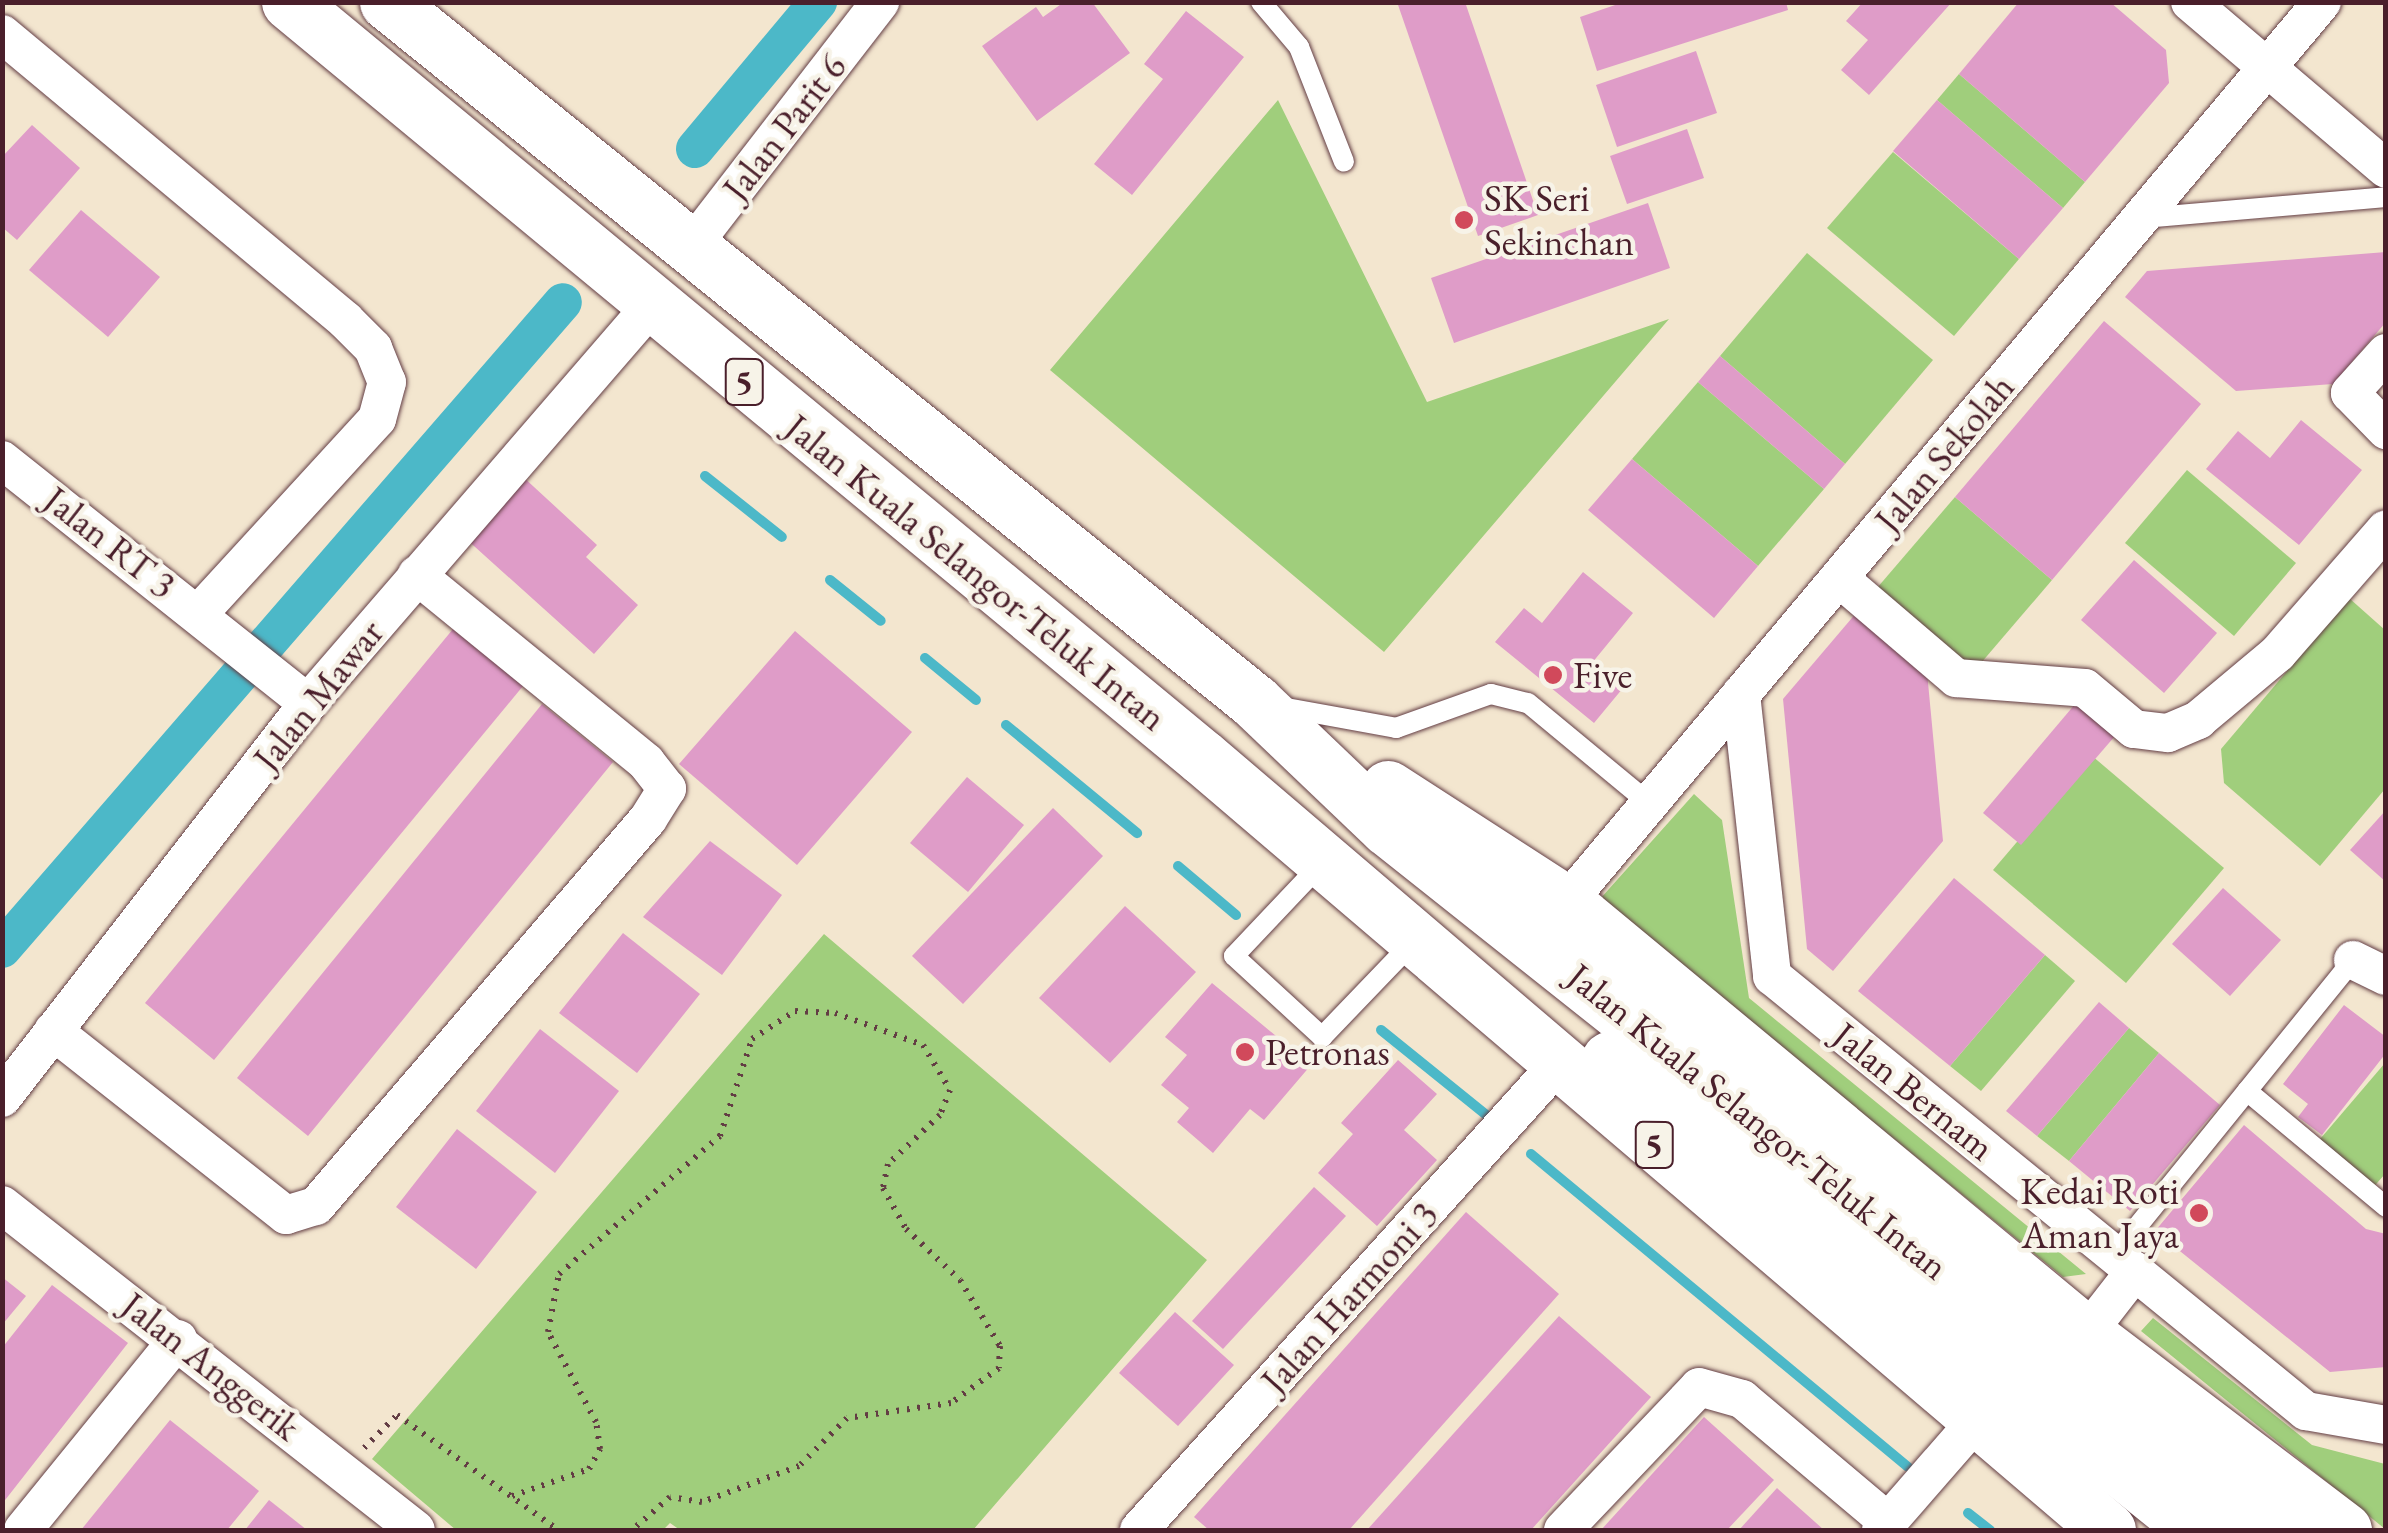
<!DOCTYPE html>
<style>
body{margin:0}
#map{position:relative;width:2388px;height:1533px;overflow:hidden;background:#f3e6cf;font-family:"EB Garamond",serif}
div>[style]{position:absolute}
[style*='--x']{left:calc(var(--x)*1px);top:calc(var(--y)*1px);width:calc(var(--w)*1px);rotate:calc(var(--a)*1deg)}
.green>*{inset:0;background:#a0ce7c}
.stream>*{height:10px;margin:-5px;padding:0 5px;transform-origin:5px;border-radius:5px;background:#4cb8c8}
.canal>*{height:38px;margin:-19px;padding:0 19px;transform-origin:19px;border-radius:19px;background:#4cb8c8}
.building>*{inset:0;background:#df9cc8}
.path>*{height:6px;margin-top:-3px;transform-origin:0;background:repeating-linear-gradient(90deg,#633d44 0 2.5px,transparent 0 10.5px)}
.roads{filter:drop-shadow(0 0 2px #633d44) drop-shadow(0 0 2px #633d44)}
.service>*{height:20px;margin:-10px;padding:0 10px;transform-origin:10px;border-radius:10px;background:#fff}
.minor>*{height:38px;margin:-19px;padding:0 19px;transform-origin:19px;border-radius:19px;background:#fff}
.trunk>*{height:55px;margin:-27.5px;padding:0 27.5px;transform-origin:27.5px;border-radius:27.5px;background:#fff}
.dots>*{width:28px;height:28px;translate:-50% -50%;box-sizing:border-box;border:5px solid #f7f3e8;border-radius:50%}
span{translate:-50% -50%;white-space:nowrap;text-align:center;line-height:1.15;-webkit-text-stroke:9px #f7f3e8;paint-order:stroke}
.shield-label span{padding:2px 8px;background:#f7f3e8;border:2px solid;border-radius:8px;-webkit-text-stroke-width:0}
.shield-label{font-size:35px;color:#4a1f2b;font-weight:700}
.street-label{font-size:38px;color:#4a1f2b}
.poi-label{font-size:38px;color:#4a1f2b}
.left{translate:0 -50%;text-align:left}
.right{translate:-100% -50%;text-align:right}
.frame{position:absolute;inset:0;border:5px solid #4a1f2b;pointer-events:none}
</style>
<div id="map">
<div class="green">
<i style="clip-path:polygon(1959px 74px,2085px 182px,2063px 208px,1937px 100px)"></i>
<i style="clip-path:polygon(1278px 100px,1427px 402px,1669px 319px,1384px 652px,1050px 370px)"></i>
<i style="clip-path:polygon(1893px 152px,2019px 259px,1954px 336px,1827px 228px)"></i>
<i style="clip-path:polygon(1807px 253px,1933px 360px,1845px 464px,1720px 356px)"></i>
<i style="clip-path:polygon(1698px 382px,1824px 489px,1758px 566px,1632px 459px)"></i>
<i style="clip-path:polygon(2187px 470px,2296px 563px,2234px 636px,2125px 543px)"></i>
<i style="clip-path:polygon(1955px 497px,2052px 580px,1975px 670px,1877px 588px)"></i>
<i style="clip-path:polygon(2349px 598px,2385px 630px,2385px 789px,2320px 866px,2224px 783px,2221px 749px)"></i>
<i style="clip-path:polygon(2091px 755px,2224px 868px,2126px 983px,1993px 870px)"></i>
<i style="clip-path:polygon(1694px 794px,1722px 820px,1749px 998px,2086px 1274px,2063px 1277px,1600px 899px)"></i>
<i style="clip-path:polygon(824px 934px,1207px 1260px,973px 1530px,680px 1530px,670px 1523px,663px 1530px,456px 1530px,372px 1459px)"></i>
<i style="clip-path:polygon(2045px 955px,2075px 981px,1981px 1091px,1950px 1066px)"></i>
<i style="clip-path:polygon(2129px 1028px,2159px 1053px,2069px 1161px,2037px 1136px)"></i>
<i style="clip-path:polygon(2385px 1063px,2385px 1174px,2370px 1191px,2315px 1145px)"></i>
<i style="clip-path:polygon(2153px 1318px,2312px 1445px,2385px 1464px,2385px 1529px,2141px 1331px)"></i>
</div>
<div class="stream">
<i style="--x:705;--y:476;--w:98;--a:38.4"></i>
<i style="--x:830;--y:580;--w:65;--a:38.8"></i>
<i style="--x:925;--y:658;--w:66;--a:39.5"></i>
<i style="--x:1006;--y:725;--w:170;--a:39.5"></i>
<i style="--x:1178;--y:866;--w:76;--a:40.2"></i>
<i style="--x:1381;--y:1030;--w:134;--a:38.9"></i>
<i style="--x:1531;--y:1154;--w:490;--a:39.7"></i>
<i style="--x:1968;--y:1513;--w:28;--a:38"></i>
</div>
<div class="canal">
<i style="--x:695;--y:149;--w:192;--a:-50.1"></i>
<i style="--x:2;--y:949;--w:856;--a:-49.07"></i>
</div>
<div class="building">
<i style="clip-path:polygon(1064px 2px,1092px 2px,1130px 53px,1037px 121px,982px 46px,1036px 7px,1043px 17px)"></i>
<i style="clip-path:polygon(1397px 2px,1465px 2px,1538px 215px,1478px 236px)"></i>
<i style="clip-path:polygon(1624px 2px,1786px 2px,1788px 10px,1597px 71px,1580px 17px)"></i>
<i style="clip-path:polygon(1863px 2px,1952px 2px,1869px 95px,1841px 70px,1868px 40px,1846px 21px)"></i>
<i style="clip-path:polygon(2019px 2px,2110px 2px,2166px 50px,2169px 83px,2085px 182px,1959px 74px)"></i>
<i style="clip-path:polygon(1186px 11px,1244px 57px,1132px 195px,1094px 164px,1163px 79px,1144px 64px)"></i>
<i style="clip-path:polygon(1696px 51px,1717px 113px,1617px 147px,1596px 85px)"></i>
<i style="clip-path:polygon(1937px 100px,2063px 208px,2019px 259px,1893px 151px)"></i>
<i style="clip-path:polygon(32px 125px,80px 168px,17px 240px,2px 227px,2px 157px)"></i>
<i style="clip-path:polygon(1687px 129px,1704px 178px,1627px 204px,1610px 156px)"></i>
<i style="clip-path:polygon(1648px 203px,1670px 268px,1454px 343px,1431px 278px)"></i>
<i style="clip-path:polygon(81px 210px,160px 277px,108px 337px,29px 270px)"></i>
<i style="clip-path:polygon(2386px 252px,2386px 322px,2333px 384px,2236px 391px,2125px 297px,2147px 271px)"></i>
<i style="clip-path:polygon(2104px 321px,2201px 404px,2052px 580px,1955px 497px)"></i>
<i style="clip-path:polygon(1720px 356px,1845px 464px,1824px 489px,1698px 382px)"></i>
<i style="clip-path:polygon(2301px 420px,2362px 470px,2299px 545px,2206px 469px,2238px 431px,2270px 458px)"></i>
<i style="clip-path:polygon(1632px 459px,1758px 566px,1714px 618px,1588px 510px)"></i>
<i style="clip-path:polygon(521px 475px,597px 545px,586px 557px,638px 605px,594px 654px,464px 537px)"></i>
<i style="clip-path:polygon(2134px 560px,2217px 633px,2164px 693px,2081px 620px)"></i>
<i style="clip-path:polygon(1583px 572px,1633px 613px,1592px 663px,1623px 688px,1594px 723px,1495px 642px,1524px 608px,1542px 623px)"></i>
<i style="clip-path:polygon(1857px 612px,1927px 672px,1943px 841px,1833px 971px,1807px 949px,1783px 699px)"></i>
<i style="clip-path:polygon(453px 629px,523px 686px,214px 1060px,145px 1003px)"></i>
<i style="clip-path:polygon(795px 631px,912px 732px,797px 865px,679px 764px)"></i>
<i style="clip-path:polygon(2076px 703px,2115px 736px,2021px 845px,1983px 813px)"></i>
<i style="clip-path:polygon(542px 704px,613px 762px,308px 1136px,237px 1078px)"></i>
<i style="clip-path:polygon(967px 777px,1024px 825px,968px 892px,910px 843px)"></i>
<i style="clip-path:polygon(1053px 808px,1103px 856px,963px 1004px,912px 956px)"></i>
<i style="clip-path:polygon(2386px 810px,2386px 882px,2350px 850px)"></i>
<i style="clip-path:polygon(710px 841px,782px 895px,722px 975px,643px 917px)"></i>
<i style="clip-path:polygon(1954px 878px,2045px 955px,1950px 1066px,1858px 991px)"></i>
<i style="clip-path:polygon(2223px 888px,2281px 940px,2230px 996px,2172px 944px)"></i>
<i style="clip-path:polygon(1125px 906px,1196px 972px,1110px 1063px,1039px 998px)"></i>
<i style="clip-path:polygon(623px 933px,700px 994px,637px 1073px,559px 1013px)"></i>
<i style="clip-path:polygon(1212px 983px,1311px 1065px,1264px 1120px,1250px 1109px,1213px 1153px,1177px 1122px,1189px 1108px,1161px 1085px,1187px 1055px,1165px 1037px)"></i>
<i style="clip-path:polygon(2099px 1002px,2129px 1028px,2037px 1136px,2006px 1111px)"></i>
<i style="clip-path:polygon(2344px 1005px,2386px 1037px,2386px 1053px,2322px 1135px,2298px 1117px,2308px 1104px,2283px 1084px)"></i>
<i style="clip-path:polygon(540px 1029px,619px 1091px,555px 1173px,476px 1111px)"></i>
<i style="clip-path:polygon(2159px 1053px,2220px 1105px,2130px 1211px,2069px 1161px)"></i>
<i style="clip-path:polygon(1398px 1060px,1437px 1094px,1404px 1130px,1437px 1160px,1377px 1226px,1318px 1173px,1353px 1134px,1341px 1123px)"></i>
<i style="clip-path:polygon(2244px 1125px,2366px 1229px,2386px 1234px,2386px 1367px,2330px 1372px,2155px 1231px)"></i>
<i style="clip-path:polygon(457px 1129px,537px 1192px,476px 1269px,396px 1207px)"></i>
<i style="clip-path:polygon(1314px 1187px,1346px 1216px,1223px 1349px,1192px 1321px)"></i>
<i style="clip-path:polygon(1466px 1212px,1559px 1294px,1349px 1530px,1209px 1530px,1194px 1517px)"></i>
<i style="clip-path:polygon(2px 1277px,26px 1296px,2px 1325px)"></i>
<i style="clip-path:polygon(52px 1285px,128px 1343px,2px 1504px,2px 1348px)"></i>
<i style="clip-path:polygon(1175px 1312px,1234px 1365px,1178px 1426px,1119px 1373px)"></i>
<i style="clip-path:polygon(1559px 1316px,1651px 1397px,1531px 1530px,1367px 1530px)"></i>
<i style="clip-path:polygon(1704px 1417px,1774px 1480px,1727px 1530px,1601px 1530px)"></i>
<i style="clip-path:polygon(170px 1420px,259px 1491px,227px 1530px,81px 1530px)"></i>
<i style="clip-path:polygon(1777px 1488px,1824px 1530px,1739px 1530px)"></i>
<i style="clip-path:polygon(269px 1500px,307px 1530px,245px 1530px)"></i>
</div>
<div class="path">
<i style="--x:364;--y:1448;--w:47;--a:-45"></i>
<i style="--x:397;--y:1415;--w:198;--a:35.5"></i>
<i style="--x:512;--y:1496;--w:82;--a:-19.3"></i>
<i style="--x:589;--y:1469;--w:23;--a:-61"></i>
<i style="--x:600;--y:1449;--w:27;--a:-98"></i>
<i style="--x:596;--y:1422;--w:102;--a:-118.1"></i>
<i style="--x:548;--y:1332;--w:59;--a:-79.3"></i>
<i style="--x:559;--y:1274;--w:212;--a:-40.6"></i>
<i style="--x:720;--y:1136;--w:102;--a:-71.7"></i>
<i style="--x:752;--y:1039;--w:51;--a:-33.1"></i>
<i style="--x:795;--y:1011;--w:40;--a:2.9"></i>
<i style="--x:835;--y:1013;--w:94;--a:20"></i>
<i style="--x:923;--y:1045;--w:52;--a:59"></i>
<i style="--x:950;--y:1090;--w:27;--a:112"></i>
<i style="--x:940;--y:1115;--w:71;--a:136.7"></i>
<i style="--x:888;--y:1164;--w:25;--a:102"></i>
<i style="--x:883;--y:1188;--w:47;--a:60.7"></i>
<i style="--x:906;--y:1229;--w:74;--a:43.4"></i>
<i style="--x:960;--y:1280;--w:77;--a:58.8"></i>
<i style="--x:1000;--y:1346;--w:22;--a:93"></i>
<i style="--x:999;--y:1368;--w:59;--a:143.9"></i>
<i style="--x:951;--y:1403;--w:105;--a:171.8"></i>
<i style="--x:847;--y:1418;--w:68;--a:135"></i>
<i style="--x:799;--y:1466;--w:103;--a:159.6"></i>
<i style="--x:702;--y:1502;--w:32;--a:-171"></i>
<i style="--x:670;--y:1497;--w:50;--a:139"></i>
</div>
<div class="roads">
<div class="service">
<i style="--x:1261;--y:2;--w:59;--a:49.8"></i>
<i style="--x:1299;--y:47;--w:123;--a:68.6"></i>
<i style="--x:2143;--y:218;--w:244;--a:-4.9"></i>
<i style="--x:1281;--y:707;--w:117;--a:10.3"></i>
<i style="--x:1396;--y:728;--w:101;--a:-19.7"></i>
<i style="--x:1491;--y:694;--w:38;--a:14"></i>
<i style="--x:1528;--y:703;--w:157;--a:39.6"></i>
<i style="--x:1322;--y:863;--w:128;--a:133.4"></i>
<i style="--x:1234;--y:956;--w:120;--a:42.6"></i>
<i style="--x:1322;--y:1037;--w:132;--a:-46.2"></i>
<i style="--x:2247;--y:1091;--w:181;--a:39.8"></i>
<i style="--x:2115;--y:1254;--w:378;--a:-51"></i>
</div>
<div class="minor">
<i style="--x:2190;--y:2;--w:257;--a:40.4"></i>
<i style="--x:2;--y:34;--w:447;--a:39.8"></i>
<i style="--x:345;--y:320;--w:40;--a:45"></i>
<i style="--x:373;--y:348;--w:37;--a:68"></i>
<i style="--x:387;--y:382;--w:38;--a:105"></i>
<i style="--x:377;--y:419;--w:262;--a:132.5"></i>
<i style="--x:687;--y:252;--w:316;--a:-52.3"></i>
<i style="--x:2386;--y:353;--w:54;--a:132"></i>
<i style="--x:2350;--y:393;--w:52;--a:45.8"></i>
<i style="--x:2;--y:460;--w:391;--a:38.5"></i>
<i style="--x:1839;--y:578;--w:154;--a:40.5"></i>
<i style="--x:1956;--y:678;--w:129;--a:4.4"></i>
<i style="--x:2085;--y:688;--w:64;--a:39.9"></i>
<i style="--x:2134;--y:729;--w:34;--a:7"></i>
<i style="--x:2168;--y:733;--w:33;--a:-23"></i>
<i style="--x:2198;--y:720;--w:104;--a:-39.9"></i>
<i style="--x:2278;--y:653;--w:164;--a:-48.9"></i>
<i style="--x:1741;--y:694;--w:284;--a:83.7"></i>
<i style="--x:1772;--y:976;--w:689;--a:39.17"></i>
<i style="--x:2306;--y:1411;--w:81;--a:9.9"></i>
<i style="--x:1566;--y:903;--w:1176;--a:-50"></i>
<i style="--x:2353;--y:960;--w:37;--a:26"></i>
<i style="--x:53;--y:1031;--w:297;--a:38.3"></i>
<i style="--x:286;--y:1215;--w:31;--a:-17"></i>
<i style="--x:316;--y:1206;--w:510;--a:-49.37"></i>
<i style="--x:648;--y:819;--w:36;--a:-58"></i>
<i style="--x:667;--y:789;--w:34;--a:-128"></i>
<i style="--x:646;--y:762;--w:296;--a:-140.8"></i>
<i style="--x:2;--y:1098;--w:500;--a:-52.2"></i>
<i style="--x:308;--y:703;--w:525;--a:-49.17"></i>
<i style="--x:2;--y:1205;--w:526;--a:38.13"></i>
<i style="--x:2086;--y:1334;--w:80;--a:-52.1"></i>
<i style="--x:23;--y:1530;--w:246;--a:-50.9"></i>
<i style="--x:1139;--y:1530;--w:628;--a:-48.03"></i>
<i style="--x:1563;--y:1530;--w:197;--a:-46.4"></i>
<i style="--x:1699;--y:1387;--w:45;--a:15.6"></i>
<i style="--x:1742;--y:1399;--w:191;--a:40.1"></i>
<i style="--x:1881;--y:1530;--w:145;--a:-48.9"></i>
</div>
<div class="trunk">
<i style="--x:289;--y:2;--w:1185;--a:39.59"></i>
<i style="--x:1202;--y:757;--w:1191;--a:40.47"></i>
<i style="--x:387;--y:2;--w:1115;--a:38.88"></i>
<i style="--x:1255;--y:702;--w:182;--a:43.7"></i>
<i style="--x:1387;--y:828;--w:1129;--a:38.45"></i>
<i style="--x:1388;--y:788;--w:212;--a:32.9"></i>
<i style="--x:1566;--y:903;--w:675;--a:39.65"></i>
<i style="--x:2086;--y:1334;--w:324;--a:37.2"></i>
<i style="--x:1609;--y:1059;--w:753;--a:38.74"></i>
</div>
</div>
<div class="dots">
<i style="left:1464px;top:220px;background:#d1495b"></i>
<i style="left:1553px;top:675px;background:#d1495b"></i>
<i style="left:1245px;top:1052px;background:#d1495b"></i>
<i style="left:2199px;top:1213px;background:#d1495b"></i>
</div>
<div class="shield-label">
<span style="left:744px;top:382px">5</span>
<span style="left:1654px;top:1145px">5</span>
</div>
<div class="street-label">
<span style="left:784px;top:127px;rotate:-52deg">Jalan Parit 6</span>
<span style="left:1944px;top:453px;rotate:-50deg">Jalan Sekolah</span>
<span style="left:110px;top:542px;rotate:38deg">Jalan RT 3</span>
<span style="left:976px;top:572px;rotate:39deg">Jalan Kuala Selangor-Teluk Intan</span>
<span style="left:318px;top:695px;rotate:-51deg">Jalan Mawar</span>
<span style="left:1914px;top:1091px;rotate:39deg">Jalan Bernam</span>
<span style="left:1758px;top:1121px;rotate:39deg">Jalan Kuala Selangor-Teluk Intan</span>
<span style="left:1349px;top:1297px;rotate:-48deg">Jalan Harmoni 3</span>
<span style="left:211px;top:1366px;rotate:38deg">Jalan Anggerik</span>
</div>
<div class="poi-label">
<span class="left" style="left:1484px;top:220px">SK Seri<br>Sekinchan</span>
<span class="left" style="left:1573px;top:675px">Five</span>
<span class="left" style="left:1265px;top:1052px">Petronas</span>
<span class="right" style="left:2179px;top:1213px">Kedai Roti<br>Aman Jaya</span>
</div>
<div class="frame"></div>
</div>
